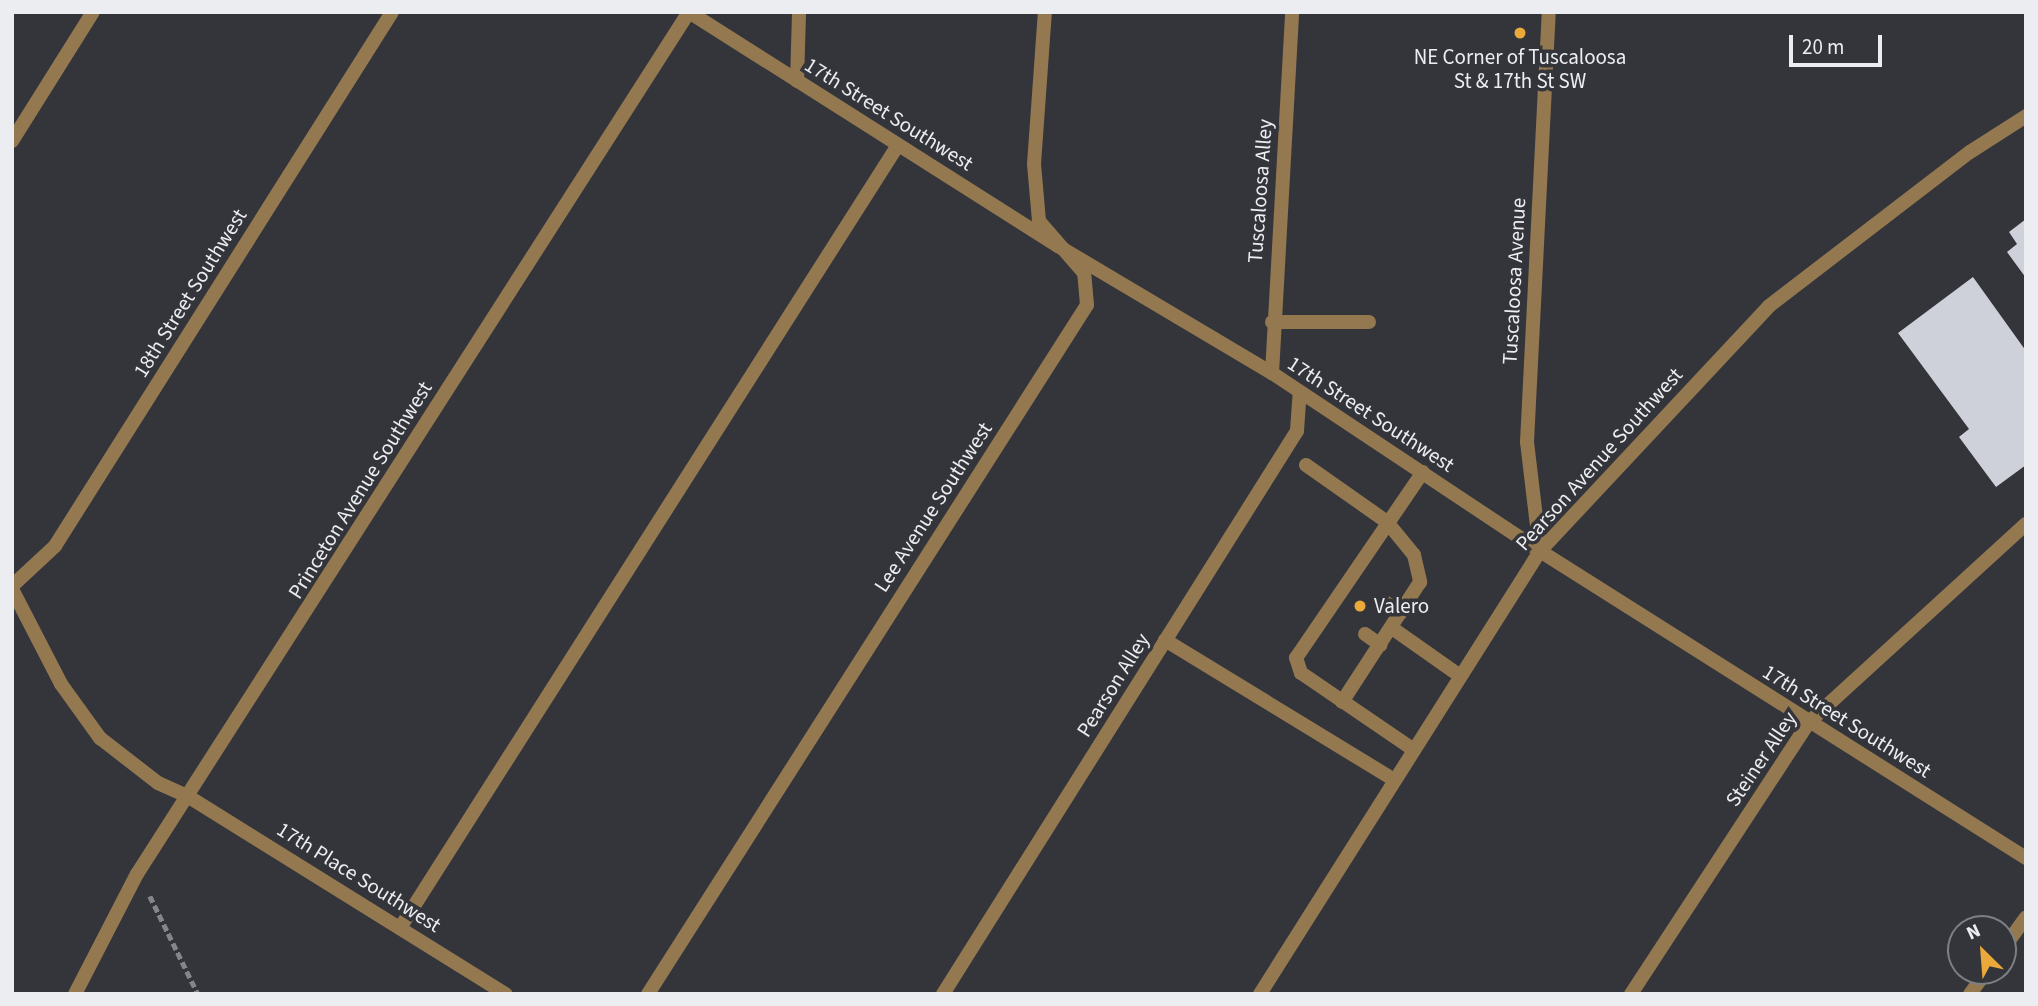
<!DOCTYPE html>
<style>
body{margin:0}
#map{position:relative;width:2038px;height:1006px;overflow:hidden;background:#33353b;font-family:"Source Sans 3",sans-serif}
div>[style]{position:absolute}
[style*='--x']{left:calc(var(--x)*1px);top:calc(var(--y)*1px);width:calc(var(--w)*1px);rotate:calc(var(--a)*1deg)}
.building>*{inset:0;background:#ced1d9}
.path>*{height:4.5px;margin-top:-2.25px;transform-origin:0;background:repeating-linear-gradient(90deg,#838589 0 7px,transparent 0 10.5px)}
.service>*{height:14px;margin:-7px;padding:0 7px;transform-origin:7px;border-radius:7px;background:#947850}
.minor>*{height:14px;margin:-7px;padding:0 7px;transform-origin:7px;border-radius:7px;background:#947850}
.tertiary>*{height:14px;margin:-7px;padding:0 7px;transform-origin:7px;border-radius:7px;background:#947850}
.dots>*{width:19px;height:19px;translate:-50% -50%;box-sizing:border-box;border:4px solid #33353b;border-radius:50%}
span{translate:-50% -50%;white-space:nowrap;text-align:center;line-height:1.15;-webkit-text-stroke:7px #33353b;paint-order:stroke}
.poi-label{font-size:21px;color:#ebedf0}
.left{translate:0 -50%;text-align:left}
.street-label{font-size:21px;color:#ebedf0}
.frame{position:absolute;inset:0;border:14px solid #ebedf0;pointer-events:none}
.north{position:absolute;left:1947px;top:915px;width:70px;height:70px;box-sizing:border-box;background:#33353b;border:2px solid #7d7f83;border-radius:50%;rotate:335deg;font-size:19px;font-weight:700;line-height:28px;text-align:center;color:#ebedf0}
.north::after{content:'';display:block;margin:auto;width:24px;height:32px;background:#eca93b;clip-path:polygon(50% 0,100% 100%,50% 72%,0 100%)}
.scale{position:absolute;left:1789px;top:35px;width:93px;height:32px;box-sizing:border-box;border:4px solid #ebedf0;border-top:0;padding-left:9px;font-size:21px;line-height:24px;white-space:nowrap;color:#ebedf0;-webkit-text-stroke:5px #33353b;paint-order:stroke}
</style>
<div id="map">
<div class="building">
<i style="clip-path:polygon(2026px 219px,2026px 278px,2007px 252px,2017px 244px,2009px 232px)"></i>
<i style="clip-path:polygon(1973px 277px,2026px 351px,2026px 465px,1996px 487px,1959px 437px,1969px 429px,1898px 333px)"></i>
</div>
<div class="path">
<i style="--x:150;--y:896;--w:109;--a:63.9"></i>
</div>
<div class="service">
<i style="--x:797;--y:81;--w:69;--a:-88.3"></i>
<i style="--x:1272;--y:322;--w:97;--a:0"></i>
<i style="--x:1272;--y:373;--w:362;--a:-86.8"></i>
<i style="--x:1306;--y:465;--w:99;--a:35.1"></i>
<i style="--x:1387;--y:522;--w:43;--a:50.7"></i>
<i style="--x:1414;--y:555;--w:28;--a:77"></i>
<i style="--x:1420;--y:582;--w:143;--a:123"></i>
<i style="--x:12;--y:586;--w:59;--a:-42.9"></i>
<i style="--x:55;--y:546;--w:631;--a:-57.74"></i>
<i style="--x:1385;--y:602;--w:19;--a:35"></i>
<i style="--x:1392;--y:628;--w:83;--a:35.2"></i>
<i style="--x:1365;--y:634;--w:19;--a:35"></i>
<i style="--x:1165;--y:640;--w:268;--a:31.4"></i>
<i style="--x:1414;--y:750;--w:137;--a:-145.7"></i>
<i style="--x:1301;--y:673;--w:16;--a:-108"></i>
<i style="--x:1296;--y:658;--w:225;--a:-55.7"></i>
<i style="--x:400;--y:928;--w:928;--a:-57.54"></i>
<i style="--x:943;--y:994;--w:665;--a:-57.84"></i>
<i style="--x:1297;--y:431;--w:39;--a:-86"></i>
<i style="--x:1631;--y:994;--w:325;--a:-56.8"></i>
<i style="--x:1809;--y:722;--w:294;--a:-42.4"></i>
</div>
<div class="minor">
<i style="--x:12;--y:141;--w:152;--a:-57.9"></i>
<i style="--x:12;--y:589;--w:107;--a:62.7"></i>
<i style="--x:61;--y:684;--w:67;--a:54.2"></i>
<i style="--x:100;--y:738;--w:73;--a:37.8"></i>
<i style="--x:158;--y:783;--w:34;--a:24"></i>
<i style="--x:189;--y:797;--w:373;--a:31.9"></i>
<i style="--x:2003;--y:949;--w:39;--a:-54"></i>
<i style="--x:75;--y:994;--w:135;--a:-62.7"></i>
<i style="--x:137;--y:874;--w:1024;--a:-57.37"></i>
<i style="--x:648;--y:994;--w:817;--a:-57.5"></i>
<i style="--x:1087;--y:305;--w:32;--a:-95"></i>
<i style="--x:1084;--y:273;--w:69;--a:-130.9"></i>
<i style="--x:1039;--y:221;--w:57;--a:-95"></i>
<i style="--x:1034;--y:164;--w:152;--a:-85.9"></i>
<i style="--x:1970;--y:994;--w:29;--a:-54"></i>
</div>
<div class="tertiary">
<i style="--x:689;--y:12;--w:437;--a:32.4"></i>
<i style="--x:1058;--y:246;--w:249;--a:30.7"></i>
<i style="--x:1272;--y:373;--w:322;--a:33.6"></i>
<i style="--x:1540;--y:551;--w:575;--a:32.28"></i>
<i style="--x:1540;--y:551;--w:110;--a:-96.8"></i>
<i style="--x:1527;--y:442;--w:431;--a:-87.1"></i>
<i style="--x:1260;--y:994;--w:524;--a:-57.7"></i>
<i style="--x:1540;--y:551;--w:335;--a:-46.9"></i>
<i style="--x:1769;--y:306;--w:253;--a:-37.5"></i>
<i style="--x:1970;--y:152;--w:67;--a:-32.7"></i>
</div>
<div class="dots">
<i style="left:1520px;top:33px;background:#eca93b"></i>
<i style="left:1360px;top:606px;background:#eca93b"></i>
</div>
<div class="poi-label">
<span style="left:1520px;top:69px">NE Corner of Tuscaloosa<br>St &amp; 17th St SW</span>
<span class="left" style="left:1374px;top:606px">Valero</span>
</div>
<div class="street-label">
<span style="left:889px;top:114px;rotate:32deg">17th Street Southwest</span>
<span style="left:1260px;top:191px;rotate:-86deg">Tuscaloosa Alley</span>
<span style="left:1514px;top:281px;rotate:-87deg">Tuscaloosa Avenue</span>
<span style="left:190px;top:293px;rotate:-58deg">18th Street Southwest</span>
<span style="left:1371px;top:414px;rotate:33deg">17th Street Southwest</span>
<span style="left:1599px;top:459px;rotate:-48deg">Pearson Avenue Southwest</span>
<span style="left:360px;top:490px;rotate:-58deg">Princeton Avenue Southwest</span>
<span style="left:933px;top:507px;rotate:-57deg">Lee Avenue Southwest</span>
<span style="left:1113px;top:685px;rotate:-58deg">Pearson Alley</span>
<span style="left:1847px;top:721px;rotate:32deg">17th Street Southwest</span>
<span style="left:1761px;top:759px;rotate:-56deg">Steiner Alley</span>
<span style="left:359px;top:877px;rotate:32deg">17th Place Southwest</span>
</div>
<div class="frame"></div>
<div class="north">N</div>
<div class="scale">20 m</div>
</div>
